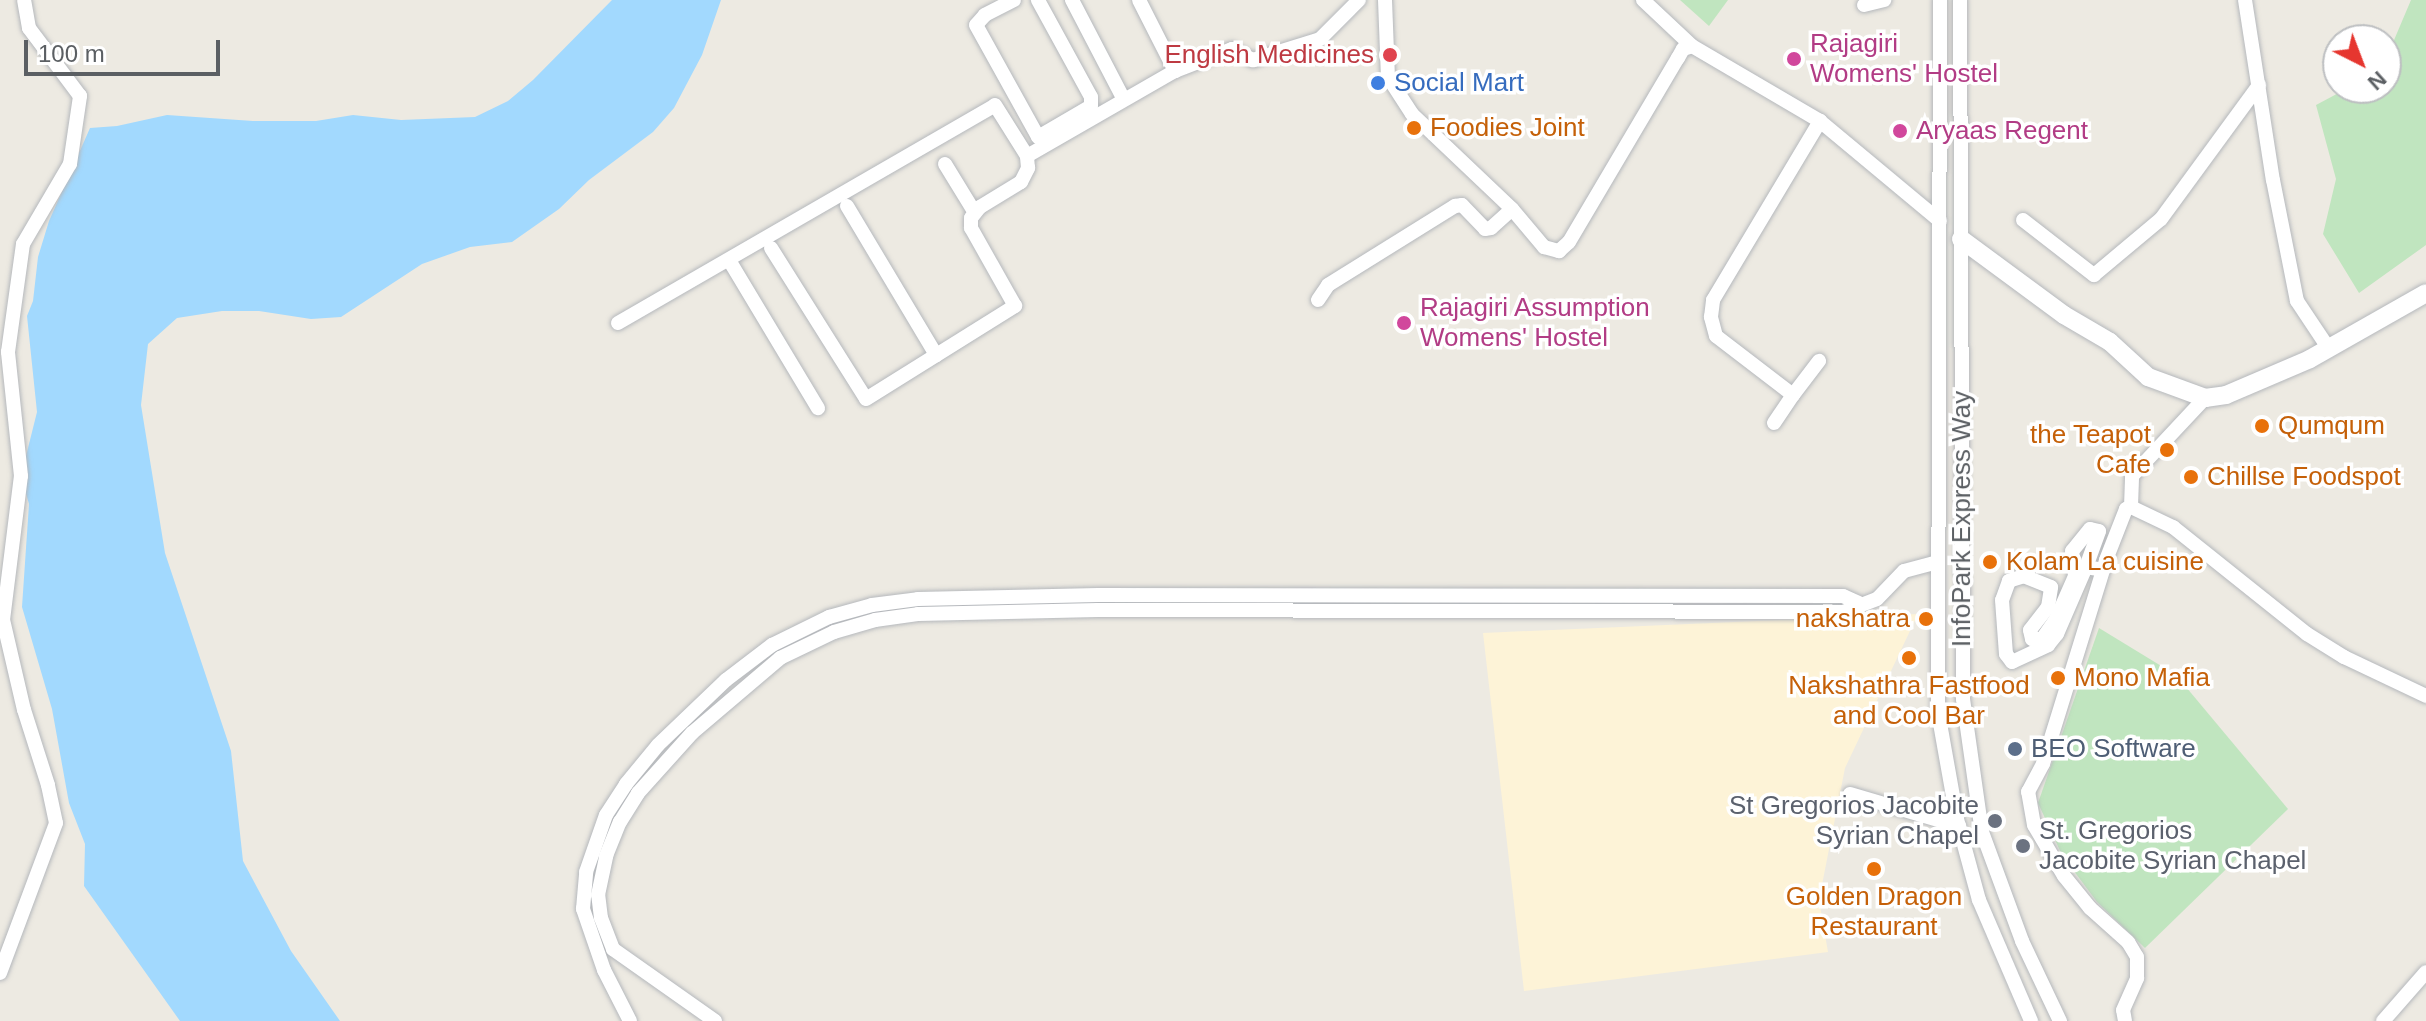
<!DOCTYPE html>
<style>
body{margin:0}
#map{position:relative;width:2426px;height:1021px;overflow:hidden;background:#edeae2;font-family:Arial,sans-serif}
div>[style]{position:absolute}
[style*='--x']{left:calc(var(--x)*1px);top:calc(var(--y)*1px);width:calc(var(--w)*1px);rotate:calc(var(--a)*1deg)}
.commercial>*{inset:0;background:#fdf3d7}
.green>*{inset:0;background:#c0e5bf}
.water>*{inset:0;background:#a2d9fe}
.roads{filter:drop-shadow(0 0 2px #b5b8bc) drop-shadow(0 0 2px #b5b8bc)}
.minor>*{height:14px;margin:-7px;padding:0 7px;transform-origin:7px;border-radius:7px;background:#fff}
.tertiary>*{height:18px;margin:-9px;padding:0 9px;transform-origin:9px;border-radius:9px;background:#fff}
.dots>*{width:22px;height:22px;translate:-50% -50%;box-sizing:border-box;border:4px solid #fff;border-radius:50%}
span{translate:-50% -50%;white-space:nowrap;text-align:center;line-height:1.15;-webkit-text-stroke:7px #fff;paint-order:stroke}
.hotel-label{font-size:26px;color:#b23c85}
.left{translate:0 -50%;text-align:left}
.health-label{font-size:26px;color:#be3a42}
.right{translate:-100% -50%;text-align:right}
.shop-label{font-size:26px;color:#366cbe}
.food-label{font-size:26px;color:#c56008}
.street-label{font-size:26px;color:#5b5f63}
.service-label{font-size:26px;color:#4e5e75}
.worship-label{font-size:26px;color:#5b616d}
.north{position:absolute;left:2322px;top:24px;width:80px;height:80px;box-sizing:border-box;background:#fff;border:2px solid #bdbfc1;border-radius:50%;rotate:138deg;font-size:22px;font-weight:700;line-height:32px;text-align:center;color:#5b5f63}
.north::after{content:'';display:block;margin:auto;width:28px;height:36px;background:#e6362f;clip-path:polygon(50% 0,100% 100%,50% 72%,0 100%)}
.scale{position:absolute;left:24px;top:40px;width:196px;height:36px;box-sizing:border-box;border:4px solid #5b5f63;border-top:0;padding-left:10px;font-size:24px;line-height:28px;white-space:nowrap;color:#5b5f63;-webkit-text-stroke:6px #fff;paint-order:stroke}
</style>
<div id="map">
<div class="commercial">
<i style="clip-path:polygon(1918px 614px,1845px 768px,1819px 900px,1828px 952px,1524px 991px,1483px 633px)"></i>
</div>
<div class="green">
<i style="clip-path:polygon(1680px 0,1728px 0,1709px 26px)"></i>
<i style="clip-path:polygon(2411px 0,2426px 0,2426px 245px,2359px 293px,2323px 234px,2336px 179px,2316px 105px,2348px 88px,2386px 88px,2386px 59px)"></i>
<i style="clip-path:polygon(2099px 628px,2176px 675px,2288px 809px,2145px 948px,2097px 902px,2062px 855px,2038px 803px)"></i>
</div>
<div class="water">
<i style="clip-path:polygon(612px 0,721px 0,702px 55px,674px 108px,653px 132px,589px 180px,559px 209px,512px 242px,470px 247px,422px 264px,341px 317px,311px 319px,259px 311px,222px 311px,177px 318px,148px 344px,141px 405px,165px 553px,231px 751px,243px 861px,291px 951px,340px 1021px,180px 1021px,84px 886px,85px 844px,69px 803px,52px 709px,22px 607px,29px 504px,21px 476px,37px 412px,27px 316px,33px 301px,38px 257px,49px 221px,90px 128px,117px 126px,167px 115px,253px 121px,316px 121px,353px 115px,401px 120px,475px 117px,508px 101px,533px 80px)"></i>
</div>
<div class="roads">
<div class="minor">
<i style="--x:1014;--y:0;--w:33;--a:153"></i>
<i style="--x:985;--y:15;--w:13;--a:132"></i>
<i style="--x:976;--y:25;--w:128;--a:61"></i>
<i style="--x:1038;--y:137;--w:61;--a:-30.3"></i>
<i style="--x:1091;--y:106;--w:9;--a:-90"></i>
<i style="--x:1091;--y:97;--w:111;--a:-118.7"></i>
<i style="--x:1072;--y:0;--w:110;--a:62.5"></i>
<i style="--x:1139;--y:0;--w:80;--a:63.1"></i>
<i style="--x:1385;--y:0;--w:77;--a:87.8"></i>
<i style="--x:1388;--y:77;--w:44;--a:57"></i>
<i style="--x:1412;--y:114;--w:138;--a:43.5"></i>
<i style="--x:1512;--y:209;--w:50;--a:49.9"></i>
<i style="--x:1544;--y:247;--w:16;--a:15"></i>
<i style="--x:1559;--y:251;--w:13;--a:-42"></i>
<i style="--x:1569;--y:242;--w:214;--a:-59.4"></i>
<i style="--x:1678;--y:58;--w:10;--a:-61"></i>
<i style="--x:1683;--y:49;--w:9;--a:-18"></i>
<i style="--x:1692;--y:46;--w:148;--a:30.4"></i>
<i style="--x:1820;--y:121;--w:156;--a:39.8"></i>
<i style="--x:1643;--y:0;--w:67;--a:43.2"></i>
<i style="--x:1940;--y:0;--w:712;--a:90.16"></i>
<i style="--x:1938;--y:712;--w:109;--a:79.9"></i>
<i style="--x:1957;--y:819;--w:84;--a:74.8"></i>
<i style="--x:1979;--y:900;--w:132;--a:66.7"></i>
<i style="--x:1960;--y:0;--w:699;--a:89.75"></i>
<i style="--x:1963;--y:699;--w:134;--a:81.9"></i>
<i style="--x:1982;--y:832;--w:116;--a:69.8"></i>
<i style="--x:2022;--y:941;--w:89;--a:64.6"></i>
<i style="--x:2245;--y:0;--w:182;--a:81.2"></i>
<i style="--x:2273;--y:180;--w:123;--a:78.8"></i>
<i style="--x:2297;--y:301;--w:54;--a:56.3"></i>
<i style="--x:1864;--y:5;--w:21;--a:-14"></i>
<i style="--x:945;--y:164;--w:57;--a:58.5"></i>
<i style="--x:847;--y:206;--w:174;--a:59.1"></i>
<i style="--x:2023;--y:220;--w:90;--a:37.8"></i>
<i style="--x:2094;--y:275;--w:87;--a:-39.9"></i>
<i style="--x:2161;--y:219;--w:166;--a:-53.8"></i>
<i style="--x:771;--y:248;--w:178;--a:57.8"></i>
<i style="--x:866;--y:399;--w:176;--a:-32"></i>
<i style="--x:1015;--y:306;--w:90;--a:-119.4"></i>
<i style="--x:971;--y:228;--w:10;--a:-90"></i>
<i style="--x:971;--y:218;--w:14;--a:-51"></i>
<i style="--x:980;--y:207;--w:48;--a:-31.4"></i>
<i style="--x:1021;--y:182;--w:16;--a:-63"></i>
<i style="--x:1028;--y:168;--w:12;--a:-95"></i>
<i style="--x:729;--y:260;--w:173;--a:59"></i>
<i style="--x:1318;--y:300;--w:18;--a:-56"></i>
<i style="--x:1328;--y:285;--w:150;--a:-31.9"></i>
<i style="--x:1455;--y:206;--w:7;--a:-8"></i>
<i style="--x:1462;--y:205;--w:33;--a:46"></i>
<i style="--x:1485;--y:229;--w:6;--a:-9"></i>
<i style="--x:1491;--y:228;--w:28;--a:-42"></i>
<i style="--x:618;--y:323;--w:435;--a:-30"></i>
<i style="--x:995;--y:105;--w:60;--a:57.9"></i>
<i style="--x:1027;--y:156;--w:171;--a:-29.9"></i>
<i style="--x:1175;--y:71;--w:61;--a:-21.1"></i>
<i style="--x:1232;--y:49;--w:24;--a:28"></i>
<i style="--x:1253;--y:60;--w:70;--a:-17.4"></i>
<i style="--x:1320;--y:39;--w:55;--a:-45"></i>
<i style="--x:1793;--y:395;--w:43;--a:-52.6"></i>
<i style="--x:1774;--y:423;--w:34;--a:-56"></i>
<i style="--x:1793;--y:395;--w:97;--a:-142.5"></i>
<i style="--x:1716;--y:336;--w:20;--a:-105"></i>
<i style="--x:1711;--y:317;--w:17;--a:-83"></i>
<i style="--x:1713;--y:300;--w:209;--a:-59.1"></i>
<i style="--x:2131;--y:507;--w:31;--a:-88"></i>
<i style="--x:2132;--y:476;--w:107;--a:-46.9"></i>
<i style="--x:2086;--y:567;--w:38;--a:-70"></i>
<i style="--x:2099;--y:531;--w:9;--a:-167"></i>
<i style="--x:2090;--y:529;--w:28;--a:129"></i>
<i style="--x:2072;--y:551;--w:25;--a:83"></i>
<i style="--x:2075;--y:576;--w:47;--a:113.8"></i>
<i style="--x:2056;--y:619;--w:24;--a:125"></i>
<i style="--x:2042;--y:639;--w:10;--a:180"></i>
<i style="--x:2032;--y:639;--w:9;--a:-103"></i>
<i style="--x:2030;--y:630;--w:29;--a:-52"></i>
<i style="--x:2048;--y:607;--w:20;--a:-81"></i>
<i style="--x:2051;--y:587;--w:29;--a:-158"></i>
<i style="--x:2024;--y:576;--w:16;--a:162"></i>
<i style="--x:2009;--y:581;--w:20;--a:110"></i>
<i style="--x:2002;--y:600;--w:54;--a:85.8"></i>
<i style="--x:2006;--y:654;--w:10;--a:53"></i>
<i style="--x:2012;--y:662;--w:40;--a:-25"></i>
<i style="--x:2048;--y:645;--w:14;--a:-51"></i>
<i style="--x:2057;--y:634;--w:73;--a:-66.6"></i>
<i style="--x:2086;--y:567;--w:17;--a:10"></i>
<i style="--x:1850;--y:794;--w:114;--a:16.4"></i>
<i style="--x:0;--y:973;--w:160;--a:-69.5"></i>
<i style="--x:56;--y:823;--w:39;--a:-102"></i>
<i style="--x:48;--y:785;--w:79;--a:-107.7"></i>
<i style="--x:24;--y:710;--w:92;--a:-103.1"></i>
<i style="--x:3;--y:620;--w:145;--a:-82.9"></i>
<i style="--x:21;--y:476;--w:125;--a:-96"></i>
<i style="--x:8;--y:352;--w:109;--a:-82.1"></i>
<i style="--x:23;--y:244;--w:93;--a:-59.6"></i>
<i style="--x:70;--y:164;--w:69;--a:-81.6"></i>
<i style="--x:80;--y:96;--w:85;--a:-126.9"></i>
<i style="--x:29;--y:28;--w:28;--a:-100"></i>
<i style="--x:630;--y:1021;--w:57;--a:-117"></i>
<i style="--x:604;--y:970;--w:65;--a:-109"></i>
<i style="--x:583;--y:909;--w:37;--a:-85"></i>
<i style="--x:586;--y:872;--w:60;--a:-70.7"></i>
<i style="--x:606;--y:815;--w:37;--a:-57"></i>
<i style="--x:626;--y:784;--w:50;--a:-50.6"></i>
<i style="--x:658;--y:745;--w:94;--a:-43.7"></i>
<i style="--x:726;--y:680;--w:58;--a:-37.3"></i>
<i style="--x:772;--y:645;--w:64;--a:-26.2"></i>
<i style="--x:829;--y:617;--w:45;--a:-15.6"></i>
<i style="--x:872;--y:605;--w:46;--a:-7.4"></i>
<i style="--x:918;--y:599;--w:180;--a:-1.3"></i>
<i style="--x:1098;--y:595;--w:745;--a:0.08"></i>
<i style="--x:1843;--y:596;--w:17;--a:24"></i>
<i style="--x:715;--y:1021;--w:125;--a:-144.8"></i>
<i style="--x:613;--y:949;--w:33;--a:-111"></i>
<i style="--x:601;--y:918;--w:23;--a:-97"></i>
<i style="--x:598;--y:895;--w:40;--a:-78"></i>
<i style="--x:606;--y:856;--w:37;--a:-68"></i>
<i style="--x:620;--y:822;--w:34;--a:-58"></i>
<i style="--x:638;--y:793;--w:81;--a:-48"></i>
<i style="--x:692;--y:733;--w:116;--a:-40.4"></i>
<i style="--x:780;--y:658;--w:60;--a:-25.7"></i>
<i style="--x:834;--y:632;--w:43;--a:-16.3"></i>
<i style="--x:875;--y:620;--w:43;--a:-7.9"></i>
<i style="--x:918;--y:614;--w:180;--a:-1.3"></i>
<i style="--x:1098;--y:610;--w:745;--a:0.15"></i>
<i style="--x:1843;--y:612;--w:36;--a:-21"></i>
<i style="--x:1877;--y:599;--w:39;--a:-46"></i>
<i style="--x:1904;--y:571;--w:35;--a:-15"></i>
<i style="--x:2125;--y:1021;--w:11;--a:-100"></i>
<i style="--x:2123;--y:1010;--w:35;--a:-66"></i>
<i style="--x:2137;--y:978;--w:21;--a:-90"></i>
<i style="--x:2137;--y:957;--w:17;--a:-121"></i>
<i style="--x:2128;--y:942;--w:51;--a:-138.2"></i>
<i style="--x:2090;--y:908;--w:41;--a:-129.1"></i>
<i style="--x:2064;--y:876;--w:59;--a:-120.5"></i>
<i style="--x:2034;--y:825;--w:34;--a:-100"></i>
<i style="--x:2028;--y:792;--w:32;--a:-62"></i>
<i style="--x:2043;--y:764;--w:214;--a:-72.8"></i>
<i style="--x:2106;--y:560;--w:55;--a:-68.6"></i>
<i style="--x:2126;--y:509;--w:5;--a:-22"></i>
<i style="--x:2131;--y:507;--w:47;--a:25.5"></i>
<i style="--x:2173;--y:527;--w:171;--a:38.6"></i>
<i style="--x:2307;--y:634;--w:44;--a:31.9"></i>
<i style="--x:2344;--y:657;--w:91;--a:25.4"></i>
<i style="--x:2383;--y:1021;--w:65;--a:-48.7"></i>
</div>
<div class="tertiary">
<i style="--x:1961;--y:239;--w:128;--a:36.4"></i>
<i style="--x:2064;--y:315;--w:53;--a:30.4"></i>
<i style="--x:2110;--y:342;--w:52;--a:42.6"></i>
<i style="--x:2148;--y:377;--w:61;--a:20.2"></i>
<i style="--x:2205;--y:398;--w:21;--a:-8"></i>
<i style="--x:2226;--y:395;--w:91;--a:-23.2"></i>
<i style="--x:2310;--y:359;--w:133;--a:-29.6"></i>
</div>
</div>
<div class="dots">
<i style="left:1390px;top:55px;background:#e0444e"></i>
<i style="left:1794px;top:59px;background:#d1479c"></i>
<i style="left:1378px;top:83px;background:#3f7fe0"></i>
<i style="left:1414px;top:128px;background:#e8710a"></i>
<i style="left:1900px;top:131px;background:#d1479c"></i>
<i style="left:1404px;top:323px;background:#d1479c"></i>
<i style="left:2262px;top:426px;background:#e8710a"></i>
<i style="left:2167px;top:450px;background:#e8710a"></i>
<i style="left:2191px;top:477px;background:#e8710a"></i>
<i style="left:1990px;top:562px;background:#e8710a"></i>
<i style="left:1926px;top:619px;background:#e8710a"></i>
<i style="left:1909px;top:658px;background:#e8710a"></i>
<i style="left:2058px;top:678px;background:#e8710a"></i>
<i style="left:2015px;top:749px;background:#5c6f8a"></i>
<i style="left:1995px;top:821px;background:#6b7280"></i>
<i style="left:2023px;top:846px;background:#6b7280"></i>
<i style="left:1874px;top:869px;background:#e8710a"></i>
</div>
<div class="hotel-label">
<span class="left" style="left:1810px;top:59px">Rajagiri<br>Womens' Hostel</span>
<span class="left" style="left:1916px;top:131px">Aryaas Regent</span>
<span class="left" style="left:1420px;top:323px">Rajagiri Assumption<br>Womens' Hostel</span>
</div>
<div class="health-label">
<span class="right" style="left:1374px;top:55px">English Medicines</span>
</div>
<div class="shop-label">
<span class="left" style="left:1394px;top:83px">Social Mart</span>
</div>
<div class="food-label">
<span class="left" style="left:1430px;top:128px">Foodies Joint</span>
<span class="left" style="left:2278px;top:426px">Qumqum</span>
<span class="right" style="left:2151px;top:450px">the Teapot<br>Cafe</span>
<span class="left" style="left:2207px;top:477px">Chillse Foodspot</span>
<span class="left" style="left:2006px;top:562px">Kolam La cuisine</span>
<span class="right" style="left:1910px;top:619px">nakshatra</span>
<span class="left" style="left:2074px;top:678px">Mono Mafia</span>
<span style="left:1909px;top:701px">Nakshathra Fastfood<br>and Cool Bar</span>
<span style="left:1874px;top:912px">Golden Dragon<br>Restaurant</span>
</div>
<div class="street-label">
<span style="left:1962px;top:519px;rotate:-90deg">InfoPark Express Way</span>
</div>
<div class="service-label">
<span class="left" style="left:2031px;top:749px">BEO Software</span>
</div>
<div class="worship-label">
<span class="right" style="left:1979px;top:821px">St Gregorios Jacobite<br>Syrian Chapel</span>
<span class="left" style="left:2039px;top:846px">St. Gregorios<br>Jacobite Syrian Chapel</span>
</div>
<div class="north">N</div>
<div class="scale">100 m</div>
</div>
